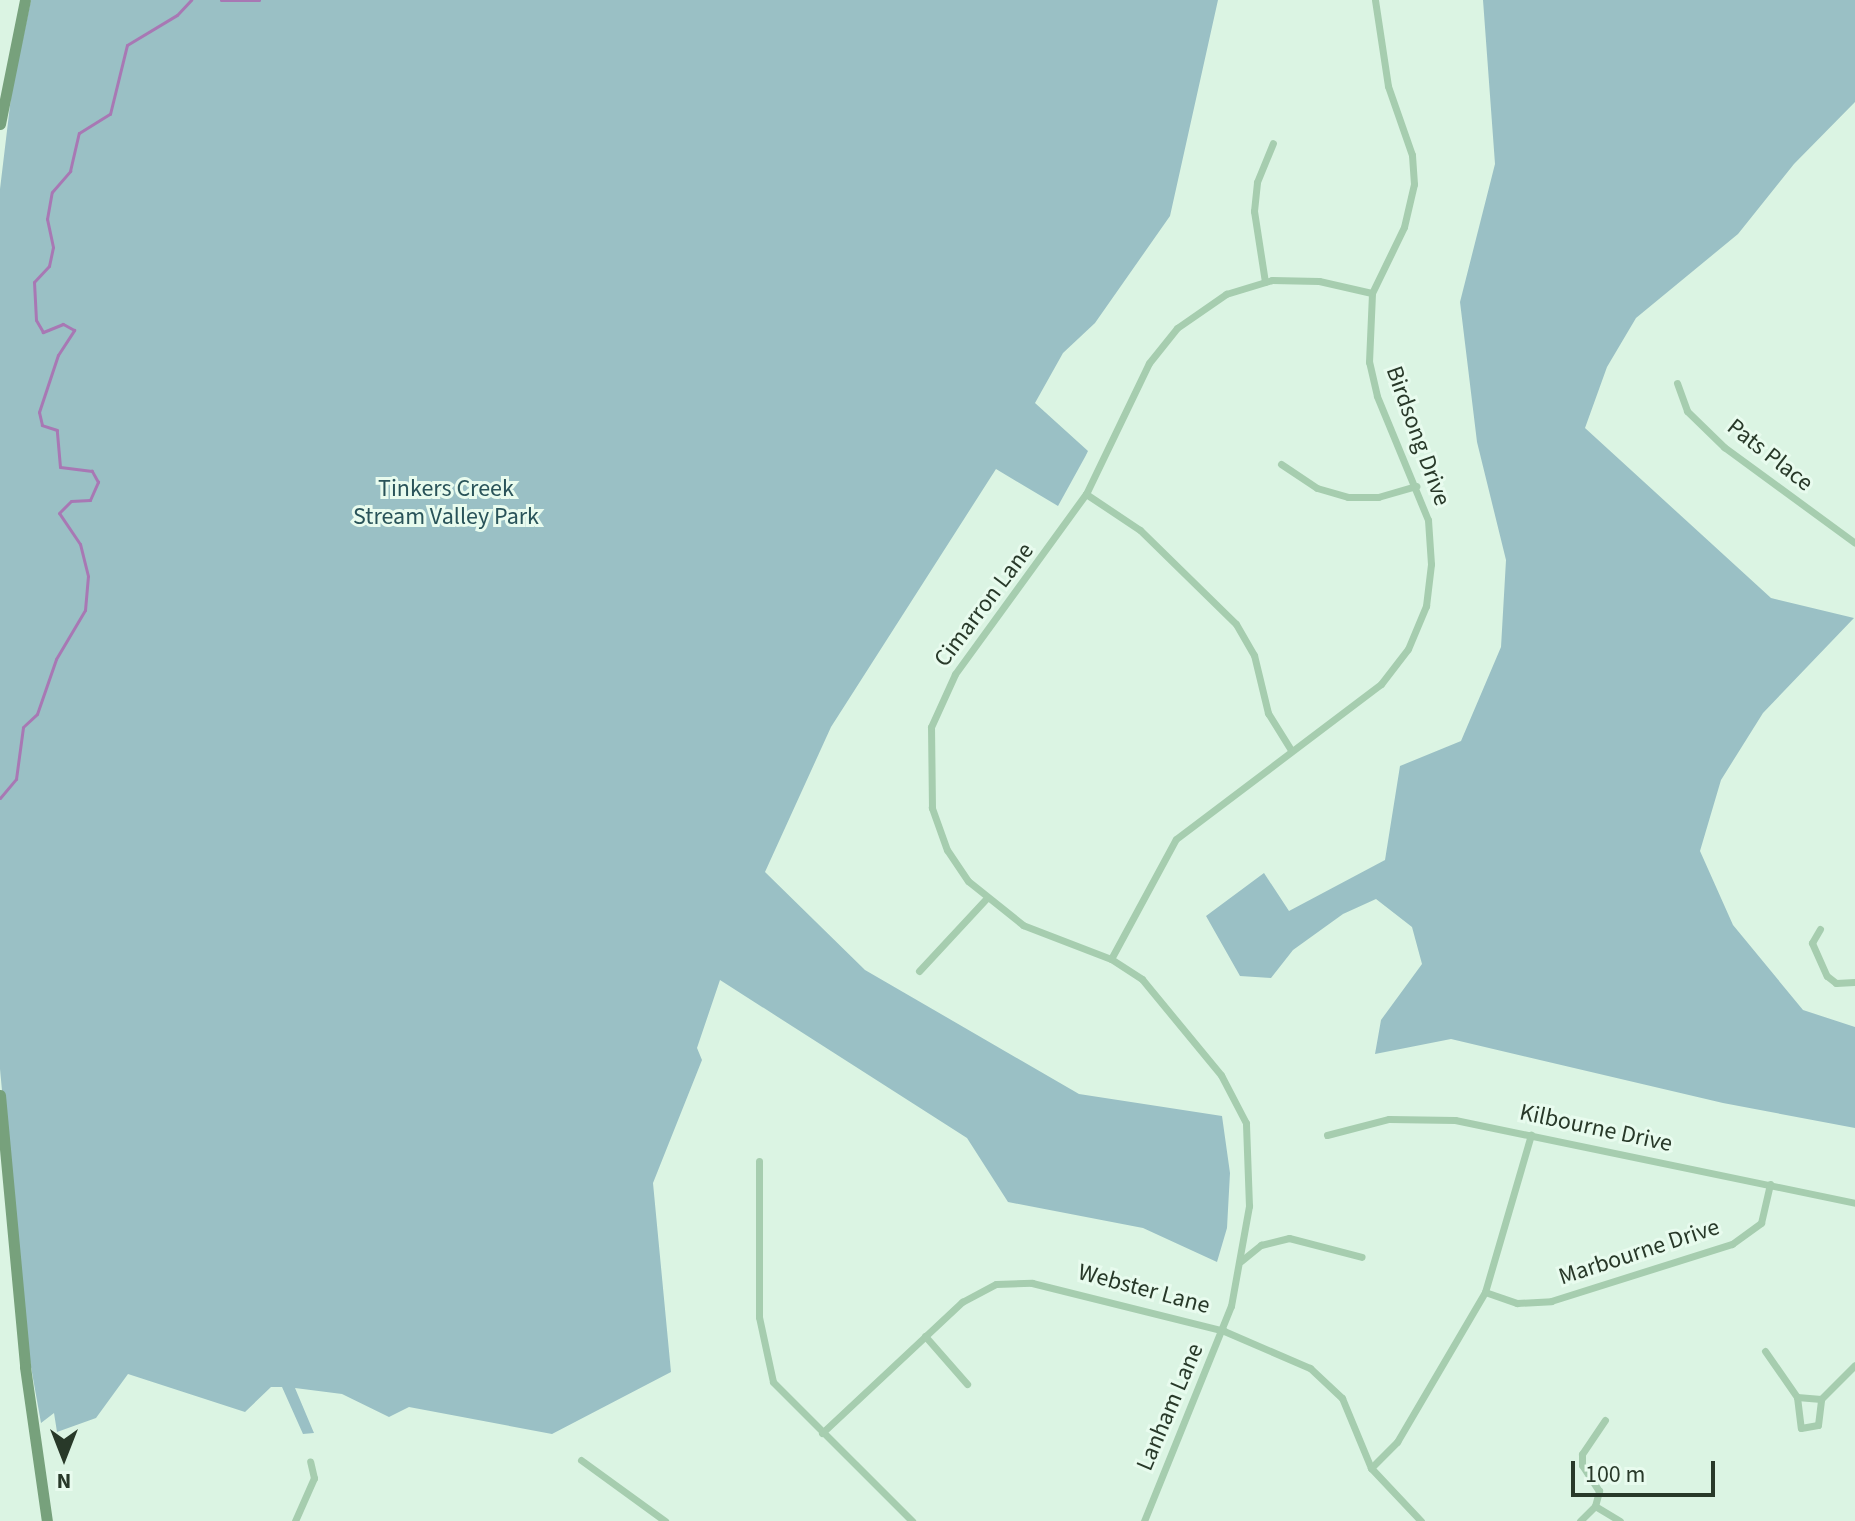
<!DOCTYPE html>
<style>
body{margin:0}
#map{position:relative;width:1855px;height:1521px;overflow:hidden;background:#dbf4e3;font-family:"Source Sans 3",sans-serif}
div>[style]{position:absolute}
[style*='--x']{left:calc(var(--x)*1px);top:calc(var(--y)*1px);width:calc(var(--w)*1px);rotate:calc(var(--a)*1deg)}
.green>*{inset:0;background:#9ac0c5}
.stream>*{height:3px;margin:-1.5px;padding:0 1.5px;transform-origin:1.5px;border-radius:1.5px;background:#a878b4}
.street>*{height:7px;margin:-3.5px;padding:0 3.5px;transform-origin:3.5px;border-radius:3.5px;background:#a6cdaf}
.secondary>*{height:11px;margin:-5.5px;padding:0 5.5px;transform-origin:5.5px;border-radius:5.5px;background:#77a17c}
span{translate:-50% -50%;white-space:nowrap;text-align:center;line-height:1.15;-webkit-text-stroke:6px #e8fbee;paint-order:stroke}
.street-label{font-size:24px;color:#283929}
.park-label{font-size:24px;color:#295359}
.north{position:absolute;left:24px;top:1417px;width:80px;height:80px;-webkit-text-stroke:6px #e8fbee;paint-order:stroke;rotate:180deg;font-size:22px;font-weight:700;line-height:32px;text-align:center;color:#283929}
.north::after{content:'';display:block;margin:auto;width:28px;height:36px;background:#283929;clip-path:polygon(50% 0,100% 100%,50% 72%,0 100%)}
.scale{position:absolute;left:1571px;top:1461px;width:144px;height:36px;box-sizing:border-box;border:4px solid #283929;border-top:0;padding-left:10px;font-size:24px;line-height:28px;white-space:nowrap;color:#283929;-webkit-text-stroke:6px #e8fbee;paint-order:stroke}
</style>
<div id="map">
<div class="green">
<i style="clip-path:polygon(31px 0,1218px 0,1170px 216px,1095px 323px,1063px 353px,1035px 403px,1088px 451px,1085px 457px,1058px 506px,996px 469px,831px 727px,765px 872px,865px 970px,1079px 1094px,1222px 1116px,1230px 1173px,1227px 1228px,1217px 1262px,1143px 1228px,1008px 1202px,967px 1138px,720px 980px,697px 1048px,702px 1060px,653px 1183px,671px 1372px,552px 1434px,409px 1407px,389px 1417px,342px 1394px,295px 1388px,314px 1433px,303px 1434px,282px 1387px,271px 1387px,245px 1412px,128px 1374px,96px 1418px,57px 1432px,54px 1413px,41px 1423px,24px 1328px,0 1069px,0 189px,12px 89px)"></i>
<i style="clip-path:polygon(1483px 0,1855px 0,1855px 102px,1794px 164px,1738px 234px,1636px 318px,1607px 367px,1585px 428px,1771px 598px,1854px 618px,1763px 713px,1721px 780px,1700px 851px,1733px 925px,1803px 1010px,1855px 1027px,1855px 1128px,1723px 1103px,1451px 1039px,1375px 1054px,1381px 1020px,1422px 964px,1412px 927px,1376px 899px,1343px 914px,1293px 950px,1271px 978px,1240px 976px,1206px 916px,1264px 873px,1289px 911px,1385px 860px,1400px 766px,1461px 741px,1501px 647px,1506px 560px,1477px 442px,1460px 302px,1495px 164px)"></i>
</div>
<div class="stream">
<i style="--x:221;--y:0;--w:38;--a:0"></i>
<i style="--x:0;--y:798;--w:25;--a:-50"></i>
<i style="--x:16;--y:779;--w:52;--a:-82.3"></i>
<i style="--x:23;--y:727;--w:19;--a:-43"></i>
<i style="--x:37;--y:714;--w:58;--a:-70.9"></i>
<i style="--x:56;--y:659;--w:57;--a:-59.4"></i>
<i style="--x:85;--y:610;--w:34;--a:-85"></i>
<i style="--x:88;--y:576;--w:33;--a:-104"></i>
<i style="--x:80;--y:544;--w:37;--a:-124"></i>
<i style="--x:59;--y:513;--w:17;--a:-45"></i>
<i style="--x:71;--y:501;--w:19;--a:-3"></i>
<i style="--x:90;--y:500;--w:20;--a:-66"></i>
<i style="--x:98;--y:482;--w:13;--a:-119"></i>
<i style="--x:92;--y:471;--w:32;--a:-173"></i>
<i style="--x:60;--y:467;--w:37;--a:-95"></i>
<i style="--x:57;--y:430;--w:16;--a:-162"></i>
<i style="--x:42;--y:425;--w:13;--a:-103"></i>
<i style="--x:39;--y:412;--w:60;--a:-71.6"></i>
<i style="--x:58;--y:355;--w:30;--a:-57"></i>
<i style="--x:74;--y:330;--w:13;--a:-151"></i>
<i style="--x:63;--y:324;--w:22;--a:158"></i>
<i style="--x:43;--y:332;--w:14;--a:-120"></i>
<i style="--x:36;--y:320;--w:38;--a:-93"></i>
<i style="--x:34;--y:282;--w:22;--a:-47"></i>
<i style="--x:49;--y:266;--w:19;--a:-78"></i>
<i style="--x:53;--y:247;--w:29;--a:-102"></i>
<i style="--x:47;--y:219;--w:27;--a:-80"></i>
<i style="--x:52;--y:192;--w:28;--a:-49"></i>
<i style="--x:70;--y:171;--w:39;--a:-77"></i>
<i style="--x:79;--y:133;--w:36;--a:-32"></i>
<i style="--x:110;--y:114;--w:71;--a:-76.2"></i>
<i style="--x:127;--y:45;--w:58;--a:-31"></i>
<i style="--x:177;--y:15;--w:21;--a:-47"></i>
</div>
<div class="street">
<i style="--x:1265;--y:282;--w:72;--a:-98.8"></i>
<i style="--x:1254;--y:211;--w:29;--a:-84"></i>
<i style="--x:1257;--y:182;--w:42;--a:-67.7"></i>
<i style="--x:1677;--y:383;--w:30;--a:70"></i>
<i style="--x:1687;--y:411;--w:52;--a:44.2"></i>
<i style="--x:1724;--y:447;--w:162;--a:36.2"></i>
<i style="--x:1281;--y:464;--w:43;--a:33.7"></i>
<i style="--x:1317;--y:488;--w:32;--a:16"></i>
<i style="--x:1348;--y:497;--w:30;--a:0"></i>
<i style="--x:1378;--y:497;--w:40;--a:-16"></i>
<i style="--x:1086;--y:494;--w:65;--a:33.7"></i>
<i style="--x:1140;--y:530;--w:134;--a:44.4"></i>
<i style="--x:1236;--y:624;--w:36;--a:60"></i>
<i style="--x:1254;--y:655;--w:60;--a:76.4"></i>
<i style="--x:1268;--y:713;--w:44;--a:58.1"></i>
<i style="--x:1820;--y:929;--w:16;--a:120"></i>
<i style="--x:1812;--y:943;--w:36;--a:66"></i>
<i style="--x:1827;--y:976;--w:11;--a:38"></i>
<i style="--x:1836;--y:983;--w:19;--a:-3"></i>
<i style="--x:1111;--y:959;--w:136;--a:-61.6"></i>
<i style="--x:1176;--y:839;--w:257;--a:-37.1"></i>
<i style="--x:1381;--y:684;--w:44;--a:-52.4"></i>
<i style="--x:1408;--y:649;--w:47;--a:-67.3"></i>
<i style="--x:1426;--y:606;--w:42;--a:-83.2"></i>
<i style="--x:1431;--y:564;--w:44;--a:-93.9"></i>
<i style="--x:1428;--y:520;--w:134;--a:-112.4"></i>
<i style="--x:1377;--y:396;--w:35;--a:-103"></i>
<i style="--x:1369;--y:362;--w:69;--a:-87.5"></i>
<i style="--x:1372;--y:293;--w:73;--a:-64.1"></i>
<i style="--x:1404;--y:227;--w:44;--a:-76.9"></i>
<i style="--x:1414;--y:184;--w:29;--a:-94"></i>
<i style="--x:1412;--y:155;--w:73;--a:-109.2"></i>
<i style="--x:1388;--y:86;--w:87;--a:-98.6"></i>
<i style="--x:919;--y:971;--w:97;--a:-47.1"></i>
<i style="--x:1327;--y:1135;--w:64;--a:-14.5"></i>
<i style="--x:1389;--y:1119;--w:66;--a:0.9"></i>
<i style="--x:1455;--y:1120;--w:409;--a:11.7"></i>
<i style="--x:759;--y:1161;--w:156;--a:90"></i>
<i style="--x:759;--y:1317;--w:66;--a:77.8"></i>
<i style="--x:773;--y:1382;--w:197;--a:45"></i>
<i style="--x:1241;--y:1261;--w:26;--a:-39"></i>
<i style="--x:1261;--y:1245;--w:29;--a:-14"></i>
<i style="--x:1289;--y:1238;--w:75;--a:14.6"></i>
<i style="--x:1485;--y:1292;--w:34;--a:19"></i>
<i style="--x:1517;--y:1303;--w:34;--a:-3"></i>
<i style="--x:1551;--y:1301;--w:190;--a:-17.5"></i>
<i style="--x:1732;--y:1244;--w:36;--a:-36"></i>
<i style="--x:1761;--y:1223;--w:40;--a:-77"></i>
<i style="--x:925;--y:1336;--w:64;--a:48.8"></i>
<i style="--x:1765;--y:1351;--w:56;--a:55.2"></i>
<i style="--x:1797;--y:1397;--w:31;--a:83"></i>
<i style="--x:1801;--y:1428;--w:17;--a:-10"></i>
<i style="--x:1818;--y:1425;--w:26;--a:-83"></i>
<i style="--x:1797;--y:1397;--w:24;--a:5"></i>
<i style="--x:1821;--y:1399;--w:48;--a:-45"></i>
<i style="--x:822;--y:1433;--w:192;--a:-43.1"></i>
<i style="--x:962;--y:1302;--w:38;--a:-28"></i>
<i style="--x:996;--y:1284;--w:36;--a:-2"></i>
<i style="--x:1032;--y:1283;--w:198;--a:14"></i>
<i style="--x:1224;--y:1331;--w:94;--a:23.3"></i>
<i style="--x:1310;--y:1368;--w:44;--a:43.2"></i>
<i style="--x:1342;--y:1398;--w:76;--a:67.5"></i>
<i style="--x:1371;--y:1468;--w:73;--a:46.7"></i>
<i style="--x:581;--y:1460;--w:104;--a:36"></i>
<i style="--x:1371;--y:1468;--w:37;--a:-45"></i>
<i style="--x:1397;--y:1442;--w:174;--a:-59.6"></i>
<i style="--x:1485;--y:1292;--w:164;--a:-73.7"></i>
<i style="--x:1595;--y:1506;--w:29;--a:31"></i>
<i style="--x:295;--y:1521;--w:47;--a:-66.2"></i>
<i style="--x:314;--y:1478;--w:17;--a:-103"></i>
<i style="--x:1144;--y:1521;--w:232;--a:-68"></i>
<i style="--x:1231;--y:1306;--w:102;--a:-79.8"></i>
<i style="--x:1249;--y:1206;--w:83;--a:-92.1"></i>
<i style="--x:1246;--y:1123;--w:54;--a:-117.5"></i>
<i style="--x:1221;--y:1075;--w:124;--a:-129.5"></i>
<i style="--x:1142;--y:979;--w:37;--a:-147"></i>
<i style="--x:1111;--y:959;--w:94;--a:-158.9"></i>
<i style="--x:1023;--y:925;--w:70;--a:-141.3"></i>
<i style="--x:968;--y:881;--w:37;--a:-124"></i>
<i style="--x:947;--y:850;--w:45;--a:-109.7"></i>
<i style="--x:932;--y:808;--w:81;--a:-90.7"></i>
<i style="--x:931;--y:727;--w:58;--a:-65.6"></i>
<i style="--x:955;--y:674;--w:223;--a:-54"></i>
<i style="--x:1086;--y:494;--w:145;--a:-64.3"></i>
<i style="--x:1149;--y:363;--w:45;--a:-51.3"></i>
<i style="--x:1177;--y:328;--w:60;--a:-34.8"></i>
<i style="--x:1226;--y:294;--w:48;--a:-16.9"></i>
<i style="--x:1272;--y:280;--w:47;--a:1.2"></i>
<i style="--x:1319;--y:281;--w:54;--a:12.8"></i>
<i style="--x:1580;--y:1521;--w:21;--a:-45"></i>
<i style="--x:1595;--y:1506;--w:16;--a:-75"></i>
<i style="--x:1599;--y:1491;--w:31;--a:-123"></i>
<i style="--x:1582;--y:1465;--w:11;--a:-90"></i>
<i style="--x:1582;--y:1454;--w:41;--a:-55.9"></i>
</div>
<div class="secondary">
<i style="--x:0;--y:124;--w:126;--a:-78.6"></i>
<i style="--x:0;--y:1095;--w:273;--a:84.7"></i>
<i style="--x:25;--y:1367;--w:156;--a:81.9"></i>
</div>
<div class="street-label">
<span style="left:1418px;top:436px;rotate:70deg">Birdsong Drive</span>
<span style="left:1770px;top:455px;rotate:38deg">Pats Place</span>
<span style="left:984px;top:605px;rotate:-53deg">Cimarron Lane</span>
<span style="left:1596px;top:1128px;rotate:12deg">Kilbourne Drive</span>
<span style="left:1639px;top:1252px;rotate:-18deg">Marbourne Drive</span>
<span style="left:1144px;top:1289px;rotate:15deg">Webster Lane</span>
<span style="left:1170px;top:1407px;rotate:-67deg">Lanham Lane</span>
</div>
<div class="park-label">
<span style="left:446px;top:503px">Tinkers Creek<br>Stream Valley Park</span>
</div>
<div class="north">N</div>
<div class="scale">100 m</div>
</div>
